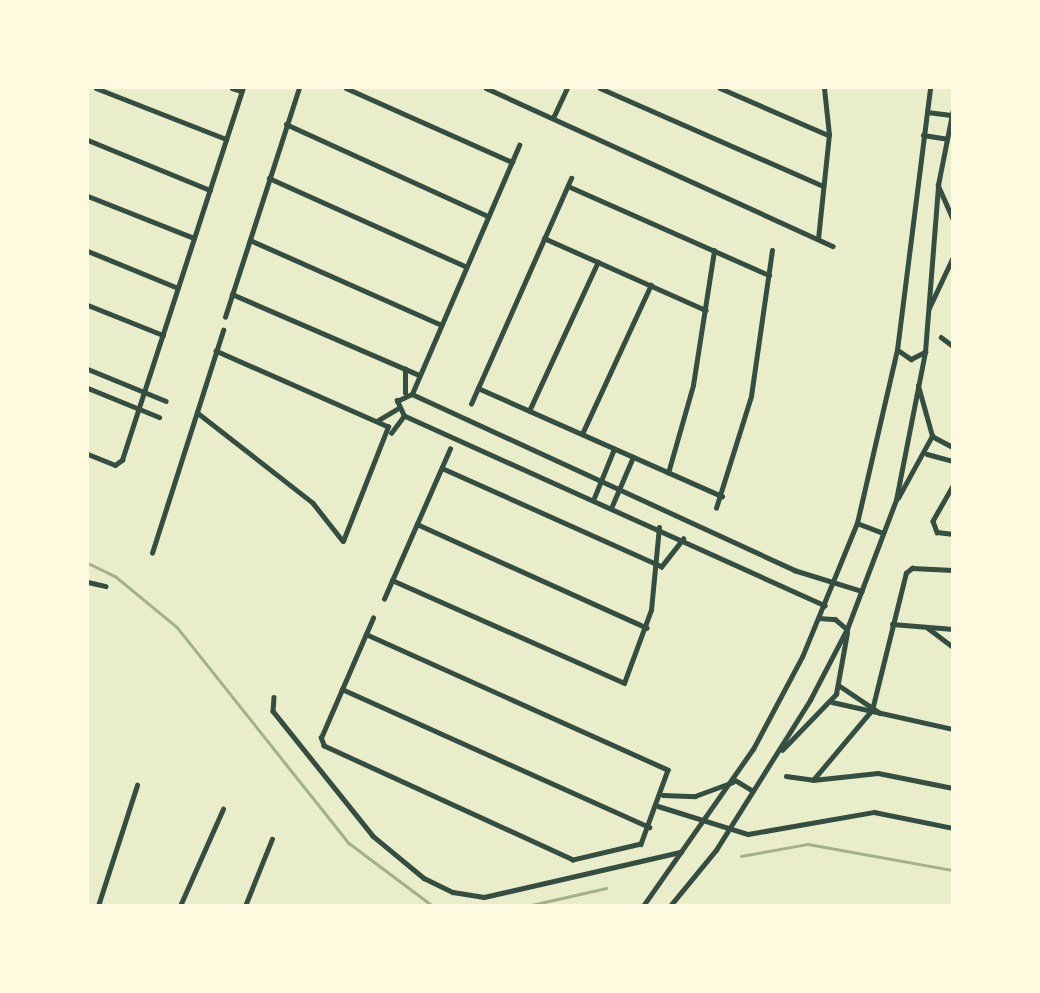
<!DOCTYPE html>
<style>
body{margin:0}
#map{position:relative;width:1040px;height:993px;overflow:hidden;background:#e9edc9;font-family:"Nunito Sans",sans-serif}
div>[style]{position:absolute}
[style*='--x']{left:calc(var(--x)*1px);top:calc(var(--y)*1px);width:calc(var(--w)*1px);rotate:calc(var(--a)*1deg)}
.stream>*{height:2.5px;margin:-1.25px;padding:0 1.25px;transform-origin:1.25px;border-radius:1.25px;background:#a3b18a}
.minor>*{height:4.5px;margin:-2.25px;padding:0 2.25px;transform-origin:2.25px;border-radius:2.25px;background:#344e41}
span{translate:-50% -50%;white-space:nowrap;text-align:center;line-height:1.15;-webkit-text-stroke:7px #fefae0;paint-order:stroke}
.frame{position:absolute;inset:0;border:89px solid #fefae0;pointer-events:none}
</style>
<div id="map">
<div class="stream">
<i style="--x:88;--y:563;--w:30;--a:26"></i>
<i style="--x:115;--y:576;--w:80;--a:39.4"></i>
<i style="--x:177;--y:627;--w:276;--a:51.5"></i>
<i style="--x:349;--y:843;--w:105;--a:36.9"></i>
<i style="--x:741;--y:856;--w:68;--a:-10.2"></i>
<i style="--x:808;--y:844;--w:147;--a:10.2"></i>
<i style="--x:527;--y:906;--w:81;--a:-12.8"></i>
</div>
<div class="minor">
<i style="--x:96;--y:88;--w:140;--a:21.4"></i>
<i style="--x:232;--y:88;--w:10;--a:17"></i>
<i style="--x:346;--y:88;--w:182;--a:24"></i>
<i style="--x:486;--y:88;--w:381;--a:24.5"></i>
<i style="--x:600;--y:88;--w:244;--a:23.7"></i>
<i style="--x:720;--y:88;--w:118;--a:23.5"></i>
<i style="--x:927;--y:112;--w:24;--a:7"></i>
<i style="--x:553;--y:118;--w:33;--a:-65"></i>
<i style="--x:286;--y:124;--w:222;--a:24.5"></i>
<i style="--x:923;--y:135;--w:24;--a:9"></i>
<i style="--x:88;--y:140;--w:132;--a:22.3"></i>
<i style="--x:269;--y:178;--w:215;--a:24.2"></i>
<i style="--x:938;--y:185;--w:37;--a:66"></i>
<i style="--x:568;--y:186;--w:220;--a:23.9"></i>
<i style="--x:88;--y:196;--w:114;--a:21.6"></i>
<i style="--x:544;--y:238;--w:177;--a:24"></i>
<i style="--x:818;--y:239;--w:105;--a:-84"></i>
<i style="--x:829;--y:135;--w:47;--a:-96.1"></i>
<i style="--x:250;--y:240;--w:208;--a:23.9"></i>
<i style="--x:88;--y:251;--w:97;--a:22.3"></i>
<i style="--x:232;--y:294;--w:202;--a:23.4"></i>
<i style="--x:88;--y:305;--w:81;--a:21.8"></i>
<i style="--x:929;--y:308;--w:56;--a:-64.8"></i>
<i style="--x:225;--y:317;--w:241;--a:-72.1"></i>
<i style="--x:941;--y:337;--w:15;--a:37"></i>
<i style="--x:898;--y:350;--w:16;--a:35"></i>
<i style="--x:911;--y:359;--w:16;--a:-27"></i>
<i style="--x:88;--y:369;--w:84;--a:22.3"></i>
<i style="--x:88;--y:388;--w:77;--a:22.2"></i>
<i style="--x:478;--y:388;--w:267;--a:23.9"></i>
<i style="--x:405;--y:393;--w:24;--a:-90"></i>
<i style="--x:412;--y:394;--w:271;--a:-66.7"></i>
<i style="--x:471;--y:404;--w:247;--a:-66.1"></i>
<i style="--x:529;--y:411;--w:164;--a:-65.2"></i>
<i style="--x:198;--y:413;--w:146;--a:38"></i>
<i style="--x:313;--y:503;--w:48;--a:51.7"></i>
<i style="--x:343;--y:541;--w:123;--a:-68.5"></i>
<i style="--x:388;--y:427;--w:188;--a:-156.2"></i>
<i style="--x:377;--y:421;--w:23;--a:-31"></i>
<i style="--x:391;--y:433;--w:21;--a:-53"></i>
<i style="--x:582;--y:434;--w:164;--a:-65.2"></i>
<i style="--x:932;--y:436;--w:24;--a:28"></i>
<i style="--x:88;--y:454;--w:29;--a:22"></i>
<i style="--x:115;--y:465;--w:9;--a:-36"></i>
<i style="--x:122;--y:460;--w:391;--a:-72"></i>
<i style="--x:927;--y:454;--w:27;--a:15"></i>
<i style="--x:442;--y:468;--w:240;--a:24.1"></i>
<i style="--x:668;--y:473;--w:91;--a:-74.1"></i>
<i style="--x:693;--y:385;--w:136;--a:-81.1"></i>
<i style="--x:953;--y:486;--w:40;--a:119.7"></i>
<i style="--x:933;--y:521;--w:12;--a:70"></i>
<i style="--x:937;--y:532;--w:16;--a:7"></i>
<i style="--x:594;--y:498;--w:53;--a:-67.8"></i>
<i style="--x:898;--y:498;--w:71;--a:-61.3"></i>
<i style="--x:932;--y:436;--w:52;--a:-105.6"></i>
<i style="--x:612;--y:506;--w:53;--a:-66.8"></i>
<i style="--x:716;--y:508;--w:117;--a:-72.6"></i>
<i style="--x:751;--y:396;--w:147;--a:-81.8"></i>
<i style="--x:857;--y:523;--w:28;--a:21"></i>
<i style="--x:417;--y:524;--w:252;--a:24.3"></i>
<i style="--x:152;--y:553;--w:234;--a:-72.3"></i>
<i style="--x:661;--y:567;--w:36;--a:-52"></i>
<i style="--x:392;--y:580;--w:254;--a:23.9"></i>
<i style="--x:624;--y:683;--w:78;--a:-69.7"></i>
<i style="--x:651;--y:610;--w:83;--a:-84.5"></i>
<i style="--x:88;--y:582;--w:18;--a:13"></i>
<i style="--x:384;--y:599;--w:164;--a:-66.3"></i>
<i style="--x:825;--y:606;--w:462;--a:-155.7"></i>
<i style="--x:404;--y:416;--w:17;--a:-115"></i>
<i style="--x:397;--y:401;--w:17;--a:-25"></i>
<i style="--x:412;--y:394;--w:421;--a:24.7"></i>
<i style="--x:794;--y:570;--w:71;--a:17.2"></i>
<i style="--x:819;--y:618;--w:16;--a:4"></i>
<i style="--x:835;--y:619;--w:16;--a:40"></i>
<i style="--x:892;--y:624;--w:61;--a:4.7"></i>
<i style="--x:928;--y:628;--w:31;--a:37"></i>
<i style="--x:366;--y:634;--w:331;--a:24.2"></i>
<i style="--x:668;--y:770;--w:79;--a:110"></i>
<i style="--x:641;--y:844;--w:70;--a:166.8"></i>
<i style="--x:573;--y:860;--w:274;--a:-155.4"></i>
<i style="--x:324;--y:746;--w:9;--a:-111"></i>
<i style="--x:321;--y:738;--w:131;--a:-66.6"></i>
<i style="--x:840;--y:686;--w:48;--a:34"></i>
<i style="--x:342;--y:689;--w:337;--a:24.2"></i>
<i style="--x:274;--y:697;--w:14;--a:94"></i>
<i style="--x:273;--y:711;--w:160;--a:51.3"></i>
<i style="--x:373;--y:836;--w:66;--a:39.5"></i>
<i style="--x:424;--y:878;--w:32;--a:26"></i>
<i style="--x:453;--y:892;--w:31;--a:9"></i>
<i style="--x:484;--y:897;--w:202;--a:-12.9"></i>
<i style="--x:832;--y:702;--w:124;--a:12.6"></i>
<i style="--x:782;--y:750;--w:78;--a:-46"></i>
<i style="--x:836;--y:694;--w:62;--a:-79.8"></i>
<i style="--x:786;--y:776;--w:27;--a:8"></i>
<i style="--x:813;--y:780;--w:65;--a:-6.1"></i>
<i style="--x:878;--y:773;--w:76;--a:11.3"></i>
<i style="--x:735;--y:780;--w:21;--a:31"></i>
<i style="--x:813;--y:780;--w:92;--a:-49.9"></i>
<i style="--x:872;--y:710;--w:141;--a:-76.1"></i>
<i style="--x:906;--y:573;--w:8;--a:-40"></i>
<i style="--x:912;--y:568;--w:41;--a:2.8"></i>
<i style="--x:663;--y:795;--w:32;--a:2"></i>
<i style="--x:695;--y:796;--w:40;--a:-20.2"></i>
<i style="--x:658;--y:806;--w:94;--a:17.3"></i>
<i style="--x:748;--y:834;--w:128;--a:-9.9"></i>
<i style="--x:874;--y:812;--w:81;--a:11.4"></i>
<i style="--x:98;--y:906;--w:127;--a:-72.1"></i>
<i style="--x:180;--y:906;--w:106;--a:-66.1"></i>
<i style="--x:245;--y:906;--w:72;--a:-68.1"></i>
<i style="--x:643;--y:906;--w:192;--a:-55"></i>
<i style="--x:753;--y:749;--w:104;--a:-62"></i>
<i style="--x:802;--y:657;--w:145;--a:-67.7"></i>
<i style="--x:857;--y:523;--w:178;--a:-77"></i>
<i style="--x:897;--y:350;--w:264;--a:-82.8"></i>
<i style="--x:670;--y:906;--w:72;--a:-50.6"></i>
<i style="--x:716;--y:850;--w:177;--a:-57.9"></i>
<i style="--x:810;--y:700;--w:80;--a:-62.5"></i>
<i style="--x:847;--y:629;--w:138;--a:-69.2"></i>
<i style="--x:896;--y:500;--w:151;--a:-78.9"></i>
<i style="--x:925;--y:352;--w:168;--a:-85.5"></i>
<i style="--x:938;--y:185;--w:77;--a:-78.8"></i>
</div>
<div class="frame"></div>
</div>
